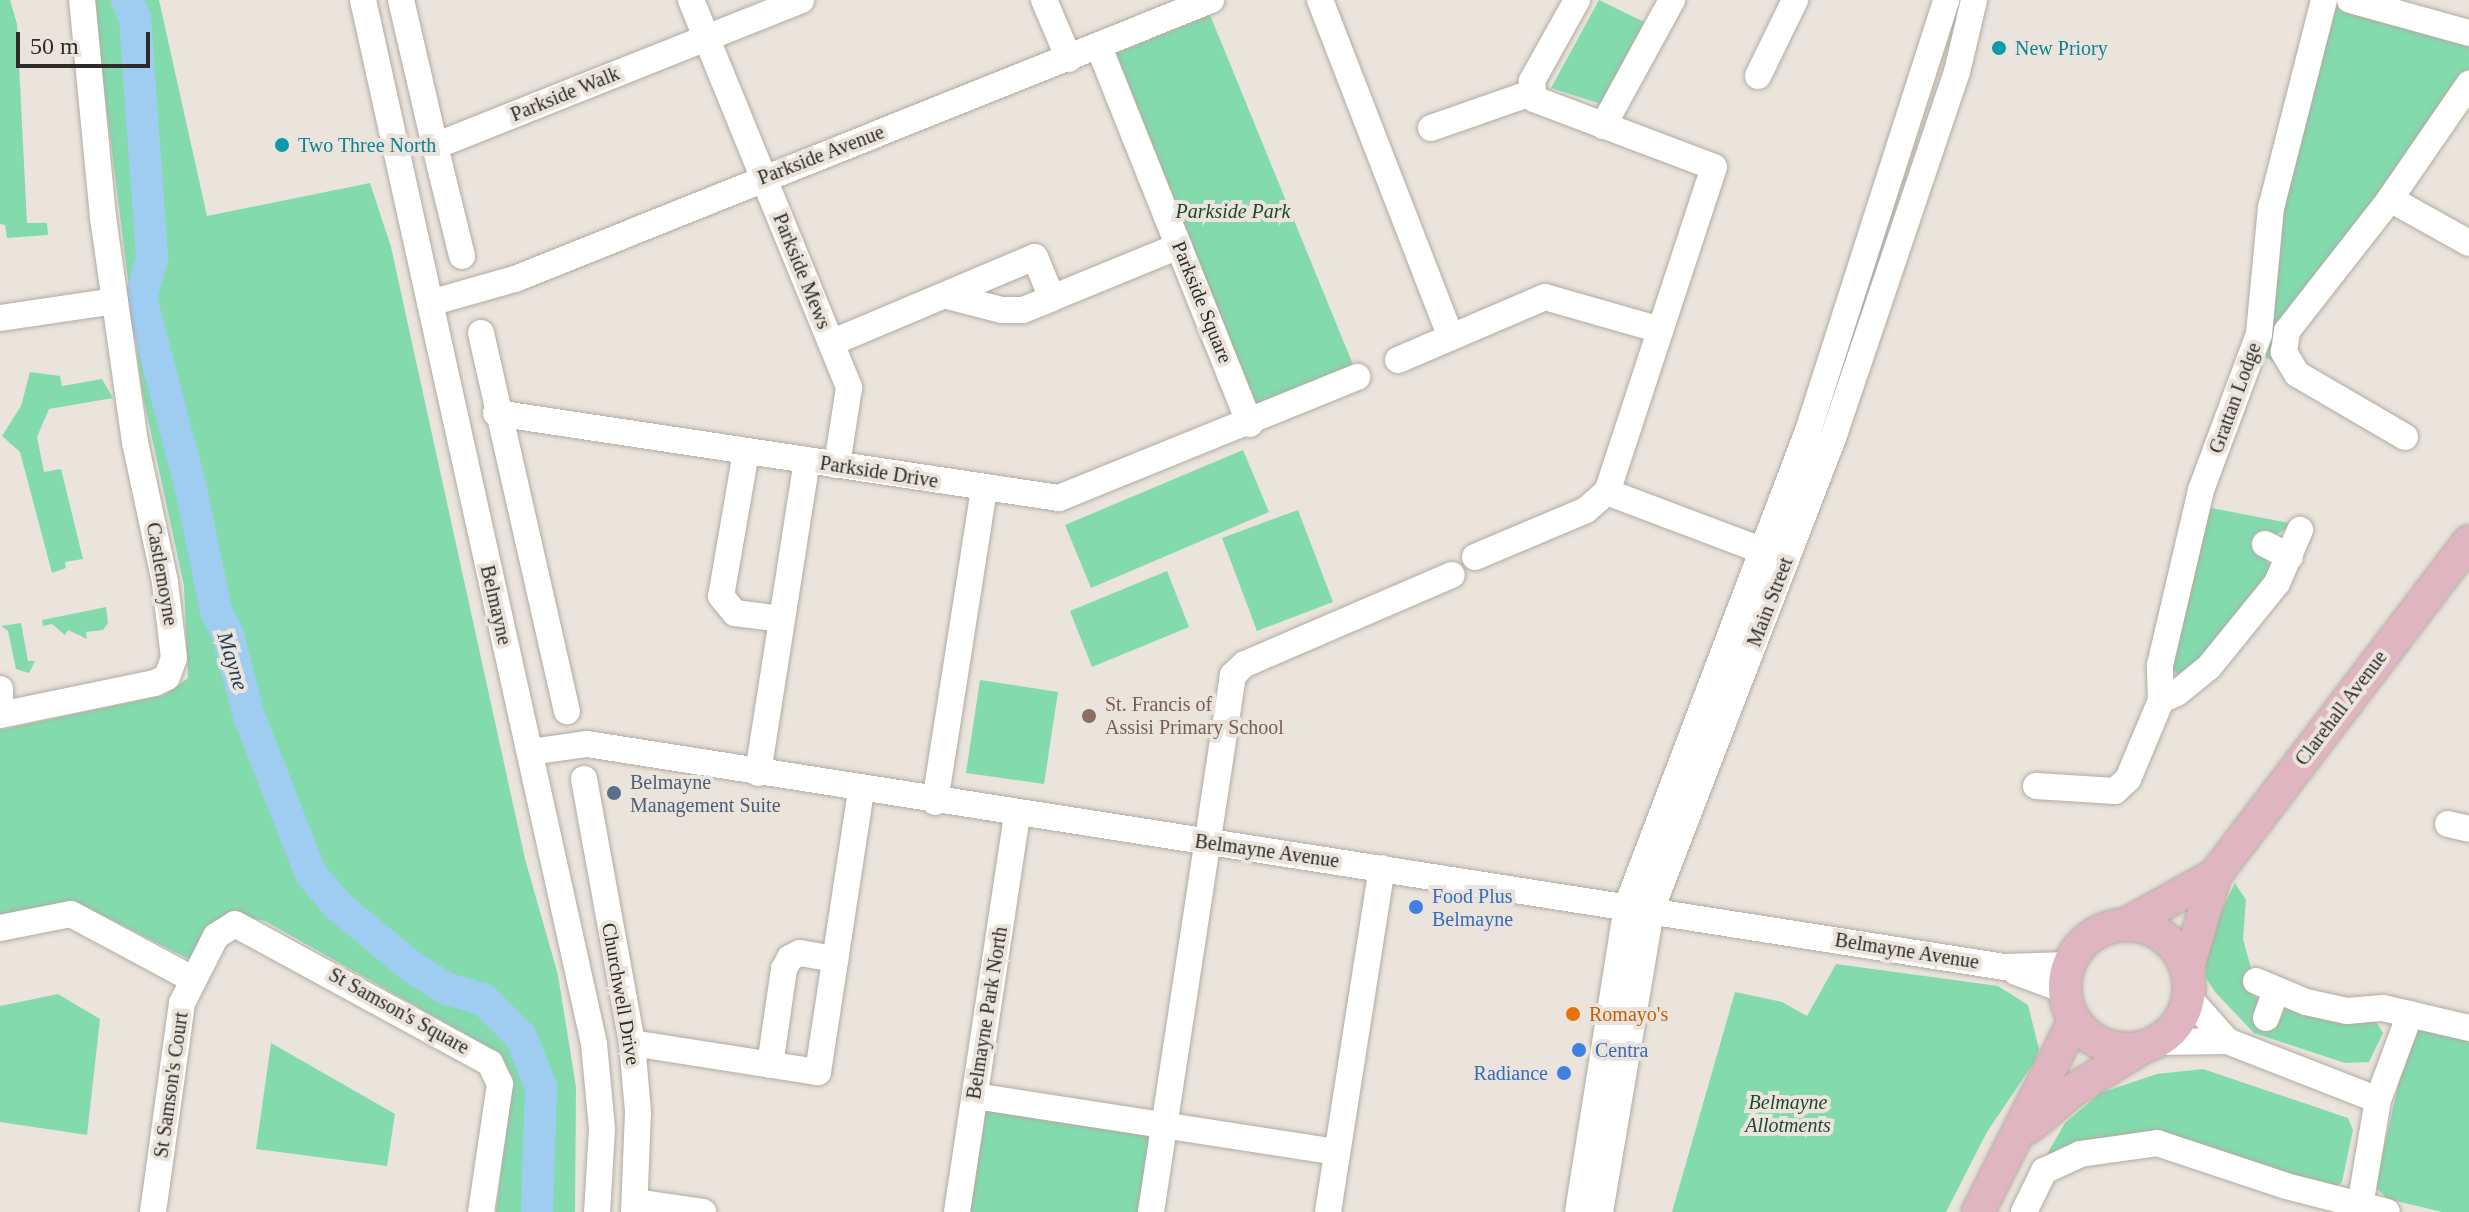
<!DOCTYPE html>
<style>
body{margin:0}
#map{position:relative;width:2469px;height:1212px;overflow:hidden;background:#eae4dc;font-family:Georgia,serif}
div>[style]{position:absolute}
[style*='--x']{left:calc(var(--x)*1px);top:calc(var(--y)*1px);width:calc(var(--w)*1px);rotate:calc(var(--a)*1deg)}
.green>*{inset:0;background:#83dbad}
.river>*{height:32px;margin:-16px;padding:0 16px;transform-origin:16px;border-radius:16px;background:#9fcdf2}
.roads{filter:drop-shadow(0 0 2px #b1aba4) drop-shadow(0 0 2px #b1aba4)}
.minor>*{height:26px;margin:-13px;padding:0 13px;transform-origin:13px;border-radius:13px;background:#fff}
.major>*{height:32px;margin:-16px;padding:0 16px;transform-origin:16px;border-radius:16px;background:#dfb5c1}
.major>.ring{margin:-16px;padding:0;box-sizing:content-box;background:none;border:32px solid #dfb5c1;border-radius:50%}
.dots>*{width:22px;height:22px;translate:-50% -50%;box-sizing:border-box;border:4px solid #eae4dc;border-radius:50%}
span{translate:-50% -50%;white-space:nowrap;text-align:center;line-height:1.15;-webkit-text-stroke:8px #eae4dc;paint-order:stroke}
.culture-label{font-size:20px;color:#0d838f}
.left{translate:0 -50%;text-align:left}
.street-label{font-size:20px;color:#2d2b28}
.park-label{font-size:20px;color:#1d4732;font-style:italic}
.education-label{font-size:20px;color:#785e54}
.service-label{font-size:20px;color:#4e5e75}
.shop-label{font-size:20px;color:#366cbe}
.right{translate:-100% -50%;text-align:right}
.food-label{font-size:20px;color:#c56008}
.water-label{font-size:22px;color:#1c3e57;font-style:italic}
.scale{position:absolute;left:16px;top:32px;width:134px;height:36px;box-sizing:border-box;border:4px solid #2d2b28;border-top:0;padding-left:10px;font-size:24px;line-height:28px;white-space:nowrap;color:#2d2b28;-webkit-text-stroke:6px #eae4dc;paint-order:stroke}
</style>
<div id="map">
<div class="green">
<i style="clip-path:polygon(0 0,10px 0,17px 24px,27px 223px,47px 223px,48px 235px,7px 238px,5px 225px,0 224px)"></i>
<i style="clip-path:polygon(93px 0,159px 0,207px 216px,370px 183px,391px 247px,525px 859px,558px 975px,576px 1087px,575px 1212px,496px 1212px,513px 1079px,501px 1054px,265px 921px,233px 915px,191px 960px,78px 903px,0 918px,0 730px,165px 695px,188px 678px,184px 586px,142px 391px)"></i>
<i style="clip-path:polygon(1599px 0,1644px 22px,1601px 104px,1551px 88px)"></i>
<i style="clip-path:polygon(2336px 7px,2469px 43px,2469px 73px,2320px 272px,2287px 371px,2266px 357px,2263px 335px,2281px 205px)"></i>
<i style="clip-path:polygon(1210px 15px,1354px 367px,1257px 408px,1112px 55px)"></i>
<i style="clip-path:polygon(30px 372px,60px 376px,62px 386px,102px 379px,113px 398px,49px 409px,37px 437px,44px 472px,61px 469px,83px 559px,65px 562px,66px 568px,52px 573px,20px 452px,2px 436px,21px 406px)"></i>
<i style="clip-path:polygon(1243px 450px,1269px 512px,1091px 588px,1065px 525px)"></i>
<i style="clip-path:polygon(2206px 507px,2295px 524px,2268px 539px,2263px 554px,2274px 573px,2183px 680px,2170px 666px)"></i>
<i style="clip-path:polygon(1298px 510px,1333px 602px,1257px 631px,1222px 538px)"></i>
<i style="clip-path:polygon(1167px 571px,1189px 627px,1092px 667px,1070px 611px)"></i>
<i style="clip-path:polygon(106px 607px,108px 623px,103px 630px,86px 632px,87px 639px,68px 630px,65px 635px,52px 624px,43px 626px,42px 620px)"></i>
<i style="clip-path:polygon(21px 623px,28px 661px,35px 661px,29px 673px,16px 669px,8px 631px,1px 626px)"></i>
<i style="clip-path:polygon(980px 680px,1058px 692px,1044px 784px,966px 773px)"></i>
<i style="clip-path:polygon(2235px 883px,2246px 900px,2243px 939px,2252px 972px,2246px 988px,2260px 1001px,2255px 1017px,2278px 1024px,2285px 1008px,2332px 1020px,2375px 1020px,2383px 1033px,2369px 1062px,2345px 1063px,2254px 1033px,2215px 992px,2206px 978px,2205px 945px)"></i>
<i style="clip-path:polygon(1836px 964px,1998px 986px,2028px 1005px,2039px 1049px,2035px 1061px,1987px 1132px,1946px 1212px,1672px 1212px,1735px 992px,1782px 1002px,1807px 1016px)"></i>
<i style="clip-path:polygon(58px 994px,100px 1019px,87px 1135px,0 1122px,0 1006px)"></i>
<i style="clip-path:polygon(2419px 1028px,2469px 1037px,2469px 1212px,2442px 1212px,2388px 1199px,2375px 1187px,2408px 1042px)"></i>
<i style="clip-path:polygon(271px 1043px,395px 1114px,387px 1166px,256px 1149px)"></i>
<i style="clip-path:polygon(2203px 1069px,2348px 1118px,2353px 1130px,2342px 1182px,2330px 1191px,2193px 1143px,2043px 1161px,2065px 1123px,2100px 1093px,2157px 1074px)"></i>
<i style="clip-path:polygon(984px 1106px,1153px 1126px,1139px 1212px,968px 1212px)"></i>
</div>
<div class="river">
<i style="--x:127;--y:0;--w:21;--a:67"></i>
<i style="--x:135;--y:19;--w:240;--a:85.9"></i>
<i style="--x:152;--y:258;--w:41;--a:105.4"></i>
<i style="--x:141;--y:298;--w:196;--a:75.3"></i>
<i style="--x:191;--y:488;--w:126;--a:78.5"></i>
<i style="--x:216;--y:611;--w:28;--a:64"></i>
<i style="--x:228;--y:636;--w:83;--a:75.3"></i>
<i style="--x:249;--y:716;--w:170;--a:68.6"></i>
<i style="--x:311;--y:874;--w:42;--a:49.8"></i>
<i style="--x:338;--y:906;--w:96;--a:39.5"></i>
<i style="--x:412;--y:967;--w:41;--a:32.2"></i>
<i style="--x:447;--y:989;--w:37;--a:16"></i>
<i style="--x:483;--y:999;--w:54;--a:45"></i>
<i style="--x:521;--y:1037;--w:54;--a:68.2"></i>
<i style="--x:541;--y:1087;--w:125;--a:91.8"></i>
</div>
<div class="roads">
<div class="minor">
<i style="--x:363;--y:0;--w:1069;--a:77.52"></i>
<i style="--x:594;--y:1044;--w:85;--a:84.6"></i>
<i style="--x:602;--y:1129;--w:83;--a:93.4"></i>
<i style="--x:401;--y:0;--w:150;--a:76.9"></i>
<i style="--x:691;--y:0;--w:419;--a:67.8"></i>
<i style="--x:849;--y:388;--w:78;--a:98.9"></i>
<i style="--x:1044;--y:0;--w:64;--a:67"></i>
<i style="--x:1320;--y:0;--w:359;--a:68.8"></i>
<i style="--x:1577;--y:0;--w:93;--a:119.1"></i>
<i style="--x:1532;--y:81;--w:18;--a:84"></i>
<i style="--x:1534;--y:99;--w:192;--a:20.7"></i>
<i style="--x:1714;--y:167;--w:342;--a:108.2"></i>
<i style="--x:2350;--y:0;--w:123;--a:15.5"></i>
<i style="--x:1099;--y:47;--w:406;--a:68.2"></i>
<i style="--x:1758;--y:76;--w:85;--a:-64"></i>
<i style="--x:1603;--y:126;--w:144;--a:-61.3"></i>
<i style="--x:1431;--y:128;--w:106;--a:-19.3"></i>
<i style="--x:2390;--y:199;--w:90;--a:29.1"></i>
<i style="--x:462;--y:256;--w:113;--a:-103.8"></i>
<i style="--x:435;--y:146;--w:394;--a:-21.7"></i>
<i style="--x:947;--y:296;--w:57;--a:14.3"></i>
<i style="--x:1002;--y:310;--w:21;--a:0"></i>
<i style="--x:1023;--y:310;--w:31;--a:-22"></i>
<i style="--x:430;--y:303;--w:88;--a:-15.8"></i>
<i style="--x:515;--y:279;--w:750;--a:-21.84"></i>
<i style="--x:0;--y:318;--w:116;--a:-8.4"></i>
<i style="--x:481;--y:333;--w:388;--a:77.2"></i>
<i style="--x:831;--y:343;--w:221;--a:-22.9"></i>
<i style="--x:1035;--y:257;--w:44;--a:67.5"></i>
<i style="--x:1052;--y:298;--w:137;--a:-22.3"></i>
<i style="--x:1398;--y:360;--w:160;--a:-23.2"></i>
<i style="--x:1545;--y:297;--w:120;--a:16"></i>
<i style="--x:496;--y:413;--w:569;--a:8.59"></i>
<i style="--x:1059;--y:498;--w:322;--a:-22.1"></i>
<i style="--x:2405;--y:437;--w:125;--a:-149.7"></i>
<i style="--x:2297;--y:374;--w:26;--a:-121"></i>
<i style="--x:2284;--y:352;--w:21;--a:-82"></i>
<i style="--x:2287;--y:331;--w:167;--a:-52"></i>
<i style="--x:2390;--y:199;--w:140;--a:-55.5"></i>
<i style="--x:746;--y:452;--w:146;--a:99.8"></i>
<i style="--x:721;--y:596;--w:22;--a:51"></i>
<i style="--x:735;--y:613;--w:46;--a:7.4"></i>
<i style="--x:2265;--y:544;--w:28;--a:27"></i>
<i style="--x:1475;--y:557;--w:121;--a:-22.9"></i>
<i style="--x:1586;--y:510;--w:28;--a:-41"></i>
<i style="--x:1607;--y:492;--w:167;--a:20.7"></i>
<i style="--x:0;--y:689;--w:26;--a:90"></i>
<i style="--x:2161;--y:700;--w:17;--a:-24"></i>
<i style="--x:2177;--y:693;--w:41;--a:-39.1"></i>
<i style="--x:2209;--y:667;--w:108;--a:-51"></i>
<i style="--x:2277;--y:583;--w:58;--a:-66.5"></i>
<i style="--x:0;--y:715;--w:158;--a:-11.7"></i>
<i style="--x:155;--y:683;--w:13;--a:-27"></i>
<i style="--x:167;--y:677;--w:20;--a:-70"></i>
<i style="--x:174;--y:658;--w:77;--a:-96.8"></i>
<i style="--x:165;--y:582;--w:143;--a:-102.1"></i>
<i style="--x:135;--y:442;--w:227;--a:-98.1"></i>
<i style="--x:103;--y:217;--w:218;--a:-95.5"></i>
<i style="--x:530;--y:752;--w:58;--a:-8"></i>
<i style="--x:587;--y:744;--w:1434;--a:8.94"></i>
<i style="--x:2004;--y:967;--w:65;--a:-1.8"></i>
<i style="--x:758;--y:773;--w:316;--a:-81.1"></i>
<i style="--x:584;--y:779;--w:268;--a:79.7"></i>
<i style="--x:632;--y:1043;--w:69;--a:85"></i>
<i style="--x:638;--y:1112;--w:100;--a:92.3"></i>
<i style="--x:2036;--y:786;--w:79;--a:3.6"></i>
<i style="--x:2115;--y:791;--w:18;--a:-43"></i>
<i style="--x:2128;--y:779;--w:86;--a:-67.3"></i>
<i style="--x:2161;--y:700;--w:35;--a:-92"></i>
<i style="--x:2160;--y:665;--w:180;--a:-76.8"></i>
<i style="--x:2201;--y:490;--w:166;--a:-69.6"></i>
<i style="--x:2259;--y:334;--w:127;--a:-84.6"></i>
<i style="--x:2271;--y:208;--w:215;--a:-75.7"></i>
<i style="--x:935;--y:802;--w:317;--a:-81.1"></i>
<i style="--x:2448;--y:824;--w:22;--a:13"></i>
<i style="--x:0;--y:928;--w:72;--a:-11.2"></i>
<i style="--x:71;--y:914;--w:137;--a:28.2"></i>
<i style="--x:2016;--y:972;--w:52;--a:20.2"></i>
<i style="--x:2256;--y:981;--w:54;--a:22.8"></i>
<i style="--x:2306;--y:1002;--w:42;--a:12.4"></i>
<i style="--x:2347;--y:1011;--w:36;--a:-5"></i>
<i style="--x:2383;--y:1008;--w:88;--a:13.1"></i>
<i style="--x:2189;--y:998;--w:57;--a:48.5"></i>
<i style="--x:2266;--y:1018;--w:29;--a:-70"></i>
<i style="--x:2159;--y:1042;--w:68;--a:-0.8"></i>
<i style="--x:2227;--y:1041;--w:162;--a:21.3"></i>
<i style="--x:632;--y:1043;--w:188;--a:8.9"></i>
<i style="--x:818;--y:1072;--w:285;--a:-81.3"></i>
<i style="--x:770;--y:1065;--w:97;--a:-81.7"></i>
<i style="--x:784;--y:969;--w:13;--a:-61"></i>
<i style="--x:790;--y:958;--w:11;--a:-27"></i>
<i style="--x:800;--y:953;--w:36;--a:10"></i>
<i style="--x:975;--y:1096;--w:366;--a:8.8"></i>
<i style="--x:635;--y:1202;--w:69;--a:8.4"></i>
<i style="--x:2360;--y:1206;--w:108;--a:-80.4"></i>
<i style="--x:2378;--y:1100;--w:92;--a:-69.6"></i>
<i style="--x:153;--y:1212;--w:211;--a:-82.1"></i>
<i style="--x:182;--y:1003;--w:75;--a:-63.1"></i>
<i style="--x:216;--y:936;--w:22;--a:-32"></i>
<i style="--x:235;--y:924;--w:290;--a:28.6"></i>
<i style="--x:490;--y:1063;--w:23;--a:65"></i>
<i style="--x:500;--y:1084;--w:129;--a:98.4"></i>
<i style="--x:957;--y:1212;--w:402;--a:-81.4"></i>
<i style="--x:1151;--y:1212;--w:543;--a:-81.32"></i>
<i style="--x:1233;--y:675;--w:16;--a:-43"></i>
<i style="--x:1245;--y:664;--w:225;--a:-23.3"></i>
<i style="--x:1328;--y:1212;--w:348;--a:-81.1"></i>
<i style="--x:1578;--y:1212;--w:310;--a:-80.9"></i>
<i style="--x:1627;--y:906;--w:508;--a:-69.14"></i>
<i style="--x:1808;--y:431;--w:453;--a:-72.2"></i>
<i style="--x:1600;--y:1212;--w:306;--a:-80.4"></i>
<i style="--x:1651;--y:910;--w:506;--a:-68.91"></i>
<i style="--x:1833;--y:438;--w:386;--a:-71.3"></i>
<i style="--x:1957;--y:72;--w:74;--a:-76.7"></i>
<i style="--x:2024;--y:1212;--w:46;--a:-64"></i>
<i style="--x:2044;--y:1171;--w:40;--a:-25"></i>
<i style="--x:2080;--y:1154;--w:78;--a:-8.1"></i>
<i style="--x:2157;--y:1143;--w:136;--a:18.4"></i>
<i style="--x:2286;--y:1186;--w:104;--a:14.4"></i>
</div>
<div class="major">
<i class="ring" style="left:2065px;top:925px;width:92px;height:92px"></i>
<i style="--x:2125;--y:925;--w:103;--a:-29.1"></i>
<i style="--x:2187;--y:971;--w:100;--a:-73.7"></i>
<i style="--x:2215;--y:875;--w:419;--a:-52.7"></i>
<i style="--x:2029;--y:1127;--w:60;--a:-39.6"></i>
<i style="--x:2075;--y:1089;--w:76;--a:-31.6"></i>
<i style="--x:1978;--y:1212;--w:214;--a:-63.3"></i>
</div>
</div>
<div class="dots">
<i style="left:1999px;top:48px;background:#0f9aa8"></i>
<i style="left:282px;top:145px;background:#0f9aa8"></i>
<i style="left:1089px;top:716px;background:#8d6e63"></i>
<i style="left:614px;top:793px;background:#5c6f8a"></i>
<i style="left:1416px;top:907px;background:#3f7fe0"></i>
<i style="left:1573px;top:1014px;background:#e8710a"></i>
<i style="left:1579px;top:1050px;background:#3f7fe0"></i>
<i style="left:1564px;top:1073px;background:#3f7fe0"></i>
</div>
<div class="culture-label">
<span class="left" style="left:2015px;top:48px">New Priory</span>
<span class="left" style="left:298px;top:145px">Two Three North</span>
</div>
<div class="street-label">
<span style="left:565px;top:94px;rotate:-22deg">Parkside Walk</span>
<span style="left:821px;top:155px;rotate:-21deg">Parkside Avenue</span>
<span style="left:802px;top:271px;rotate:68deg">Parkside Mews</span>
<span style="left:1202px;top:302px;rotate:68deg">Parkside Square</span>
<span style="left:2235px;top:398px;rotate:-70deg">Grattan Lodge</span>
<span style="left:879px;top:472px;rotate:9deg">Parkside Drive</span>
<span style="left:162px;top:574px;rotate:80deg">Castlemoyne</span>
<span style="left:1770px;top:602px;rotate:-69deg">Main Street</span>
<span style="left:496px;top:605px;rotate:77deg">Belmayne</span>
<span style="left:2341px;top:708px;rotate:-53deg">Clarehall Avenue</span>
<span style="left:1267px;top:851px;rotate:8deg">Belmayne Avenue</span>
<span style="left:1907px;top:951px;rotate:9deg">Belmayne Avenue</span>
<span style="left:621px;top:994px;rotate:80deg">Churchwell Drive</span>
<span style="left:399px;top:1011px;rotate:29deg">St Samson's Square</span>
<span style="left:987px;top:1013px;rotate:-81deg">Belmayne Park North</span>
<span style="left:171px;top:1085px;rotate:-82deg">St Samson's Court</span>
</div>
<div class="park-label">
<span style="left:1233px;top:211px">Parkside Park</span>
<span style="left:1788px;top:1114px">Belmayne<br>Allotments</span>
</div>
<div class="education-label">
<span class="left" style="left:1105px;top:716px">St. Francis of<br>Assisi Primary School</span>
</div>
<div class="service-label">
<span class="left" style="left:630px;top:794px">Belmayne<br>Management Suite</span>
</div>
<div class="shop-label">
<span class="left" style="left:1432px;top:908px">Food Plus<br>Belmayne</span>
<span class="left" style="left:1595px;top:1050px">Centra</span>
<span class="right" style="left:1548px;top:1073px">Radiance</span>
</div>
<div class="food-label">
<span class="left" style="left:1589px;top:1014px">Romayo's</span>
</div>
<div class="water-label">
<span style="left:233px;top:661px;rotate:73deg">Mayne</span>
</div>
<div class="scale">50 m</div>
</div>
